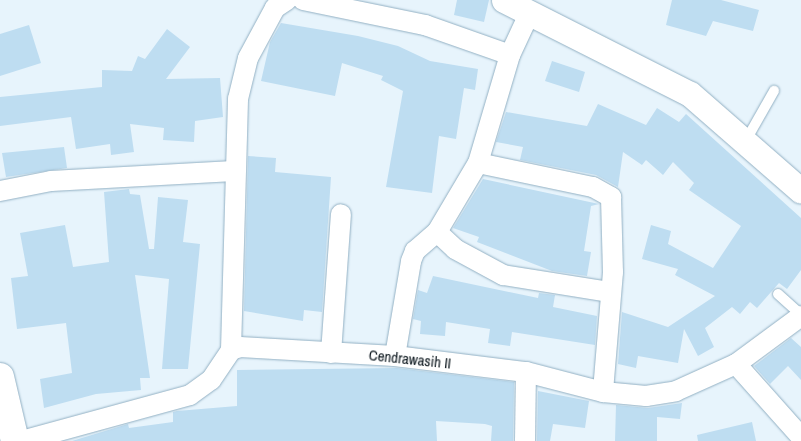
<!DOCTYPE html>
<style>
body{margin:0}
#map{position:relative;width:801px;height:441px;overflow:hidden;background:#e7f4fc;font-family:"Archivo Narrow",sans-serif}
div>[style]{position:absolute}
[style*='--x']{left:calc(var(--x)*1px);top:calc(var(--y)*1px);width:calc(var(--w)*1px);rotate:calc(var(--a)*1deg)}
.building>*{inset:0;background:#beddf1}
.roads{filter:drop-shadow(0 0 1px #92b0c3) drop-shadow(0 0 1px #92b0c3)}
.service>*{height:10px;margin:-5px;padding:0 5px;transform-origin:5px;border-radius:5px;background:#fff}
.minor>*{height:20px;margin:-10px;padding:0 10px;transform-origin:10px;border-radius:10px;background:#fff}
.tertiary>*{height:25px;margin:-12.5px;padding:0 12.5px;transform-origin:12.5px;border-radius:12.5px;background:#fff}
.trunk>*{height:28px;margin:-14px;padding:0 14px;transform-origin:14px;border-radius:14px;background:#fff}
span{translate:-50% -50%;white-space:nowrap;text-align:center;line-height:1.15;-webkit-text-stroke:5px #fff;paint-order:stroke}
.street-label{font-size:15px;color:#08131a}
</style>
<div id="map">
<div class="building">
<i style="clip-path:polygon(457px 0,489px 0,484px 22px,454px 15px)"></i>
<i style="clip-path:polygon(672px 0,721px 0,759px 10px,753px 31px,713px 21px,706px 36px,666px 25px)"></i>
<i style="clip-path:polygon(281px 23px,358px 36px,398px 46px,430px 61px,478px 69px,475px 90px,464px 88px,456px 139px,439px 136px,432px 193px,386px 187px,403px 91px,381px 80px,383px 76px,342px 63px,335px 96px,261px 81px,270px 42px)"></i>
<i style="clip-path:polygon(29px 25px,41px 63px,0 76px,0 34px)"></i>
<i style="clip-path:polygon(167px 29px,190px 47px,166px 79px,220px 78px,223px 117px,195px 121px,194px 142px,163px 140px,164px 128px,130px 124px,134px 152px,111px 155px,110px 144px,76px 149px,71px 117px,0 126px,0 97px,102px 87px,102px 70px,132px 71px,138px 56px,145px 59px)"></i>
<i style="clip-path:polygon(552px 61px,585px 72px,579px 92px,545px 81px)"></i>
<i style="clip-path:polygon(598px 104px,646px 125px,657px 108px,679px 122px,686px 114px,801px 218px,801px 270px,787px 289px,779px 283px,757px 308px,750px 302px,740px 314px,732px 307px,705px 328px,714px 347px,698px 356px,684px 329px,678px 363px,638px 356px,636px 368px,618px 364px,622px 312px,668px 327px,715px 296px,675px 275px,678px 269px,642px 259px,651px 225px,671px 231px,668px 244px,713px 268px,741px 226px,689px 190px,694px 183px,673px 162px,663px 175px,646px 160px,642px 165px,623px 152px,618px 187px,596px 175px,520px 160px,523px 147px,496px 142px,506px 112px,587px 126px)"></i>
<i style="clip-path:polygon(64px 147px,67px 168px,6px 177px,2px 153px)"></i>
<i style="clip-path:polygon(248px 156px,276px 158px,275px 172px,331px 177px,322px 312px,304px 310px,303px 321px,244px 311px)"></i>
<i style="clip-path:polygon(483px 179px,599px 204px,591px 206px,584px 251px,591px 252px,587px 276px,552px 271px,477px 242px,479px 237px,453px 228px)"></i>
<i style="clip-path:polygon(129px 189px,130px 194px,140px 195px,149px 249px,154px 249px,158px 197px,188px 200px,183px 242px,200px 244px,188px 369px,162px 369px,169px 279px,135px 275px,150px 378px,140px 378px,141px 390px,96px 394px,44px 408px,40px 379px,72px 373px,66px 323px,17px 329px,11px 278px,28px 276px,20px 233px,65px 225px,73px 267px,109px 262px,104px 192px)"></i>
<i style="clip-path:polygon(433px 276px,538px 298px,539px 293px,555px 295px,553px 307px,597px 316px,595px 345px,512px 332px,510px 346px,488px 343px,490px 329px,446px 322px,445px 336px,420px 334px,421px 321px,413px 319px,418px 290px,427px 293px)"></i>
<i style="clip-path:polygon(791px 338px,801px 347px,801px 380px,788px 366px,770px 384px,754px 366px)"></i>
<i style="clip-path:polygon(397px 368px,514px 382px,513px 441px,491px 441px,492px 426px,485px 424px,436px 421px,437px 441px,72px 441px,128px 424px,129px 428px,173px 422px,173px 412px,177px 411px,237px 406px,237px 370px)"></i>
<i style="clip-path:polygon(538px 391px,589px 401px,585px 428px,553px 424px,550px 441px,537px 441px)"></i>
<i style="clip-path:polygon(682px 403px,680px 419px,657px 417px,657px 441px,615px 441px,616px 405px,648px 408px)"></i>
<i style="clip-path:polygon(752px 422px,756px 441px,698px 441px,697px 435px)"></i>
</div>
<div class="roads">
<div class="service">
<i style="--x:745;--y:142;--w:59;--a:-60.4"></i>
<i style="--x:778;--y:294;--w:31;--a:42"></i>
</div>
<div class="minor">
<i style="--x:303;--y:0;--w:125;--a:11.6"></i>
<i style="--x:425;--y:25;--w:90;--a:19.4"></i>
<i style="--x:478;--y:163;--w:117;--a:11.8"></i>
<i style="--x:593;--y:187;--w:21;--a:29"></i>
<i style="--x:611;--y:197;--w:75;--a:88.5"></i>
<i style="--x:613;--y:272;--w:120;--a:94.8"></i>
<i style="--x:0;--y:191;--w:52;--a:-11.1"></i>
<i style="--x:51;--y:181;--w:183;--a:-3.1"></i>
<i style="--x:437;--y:232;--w:25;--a:43"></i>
<i style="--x:455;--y:249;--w:55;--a:28.4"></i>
<i style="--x:503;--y:275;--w:107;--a:9.1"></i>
<i style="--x:231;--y:350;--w:251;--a:-88.4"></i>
<i style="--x:238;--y:99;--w:42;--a:-76.3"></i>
<i style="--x:248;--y:58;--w:57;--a:-61.6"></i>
<i style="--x:275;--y:8;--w:14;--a:-34"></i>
<i style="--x:331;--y:353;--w:139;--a:-85.9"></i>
<i style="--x:395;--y:356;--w:96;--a:-80.4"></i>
<i style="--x:411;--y:261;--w:11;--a:-68"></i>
<i style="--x:415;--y:251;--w:29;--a:-41"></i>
<i style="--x:437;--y:232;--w:80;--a:-59.3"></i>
<i style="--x:478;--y:163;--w:113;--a:-73.5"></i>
<i style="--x:510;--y:55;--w:45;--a:-65.1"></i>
<i style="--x:736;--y:364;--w:98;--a:48.3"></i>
<i style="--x:22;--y:441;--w:174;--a:-15.3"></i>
<i style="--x:190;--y:395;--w:26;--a:-36"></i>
<i style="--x:211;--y:380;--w:36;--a:-56"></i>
<i style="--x:231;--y:350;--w:9;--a:-18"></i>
<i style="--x:240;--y:347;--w:155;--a:3.3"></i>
<i style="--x:395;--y:356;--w:132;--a:7"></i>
<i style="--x:526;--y:372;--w:80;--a:14.6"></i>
<i style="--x:603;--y:392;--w:43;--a:5.3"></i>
<i style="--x:646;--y:396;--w:30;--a:-9"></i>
<i style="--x:676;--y:391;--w:66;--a:-24.2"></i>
<i style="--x:736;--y:364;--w:81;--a:-36.4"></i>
<i style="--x:525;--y:441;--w:69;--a:-89.2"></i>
</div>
<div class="tertiary">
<i style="--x:504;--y:0;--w:208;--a:26.8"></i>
<i style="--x:690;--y:94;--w:147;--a:41.1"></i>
</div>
<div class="trunk">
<i style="--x:0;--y:377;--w:66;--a:76.8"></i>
</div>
</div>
<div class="street-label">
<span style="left:410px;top:359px;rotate:6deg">Cendrawasih II</span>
</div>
</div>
